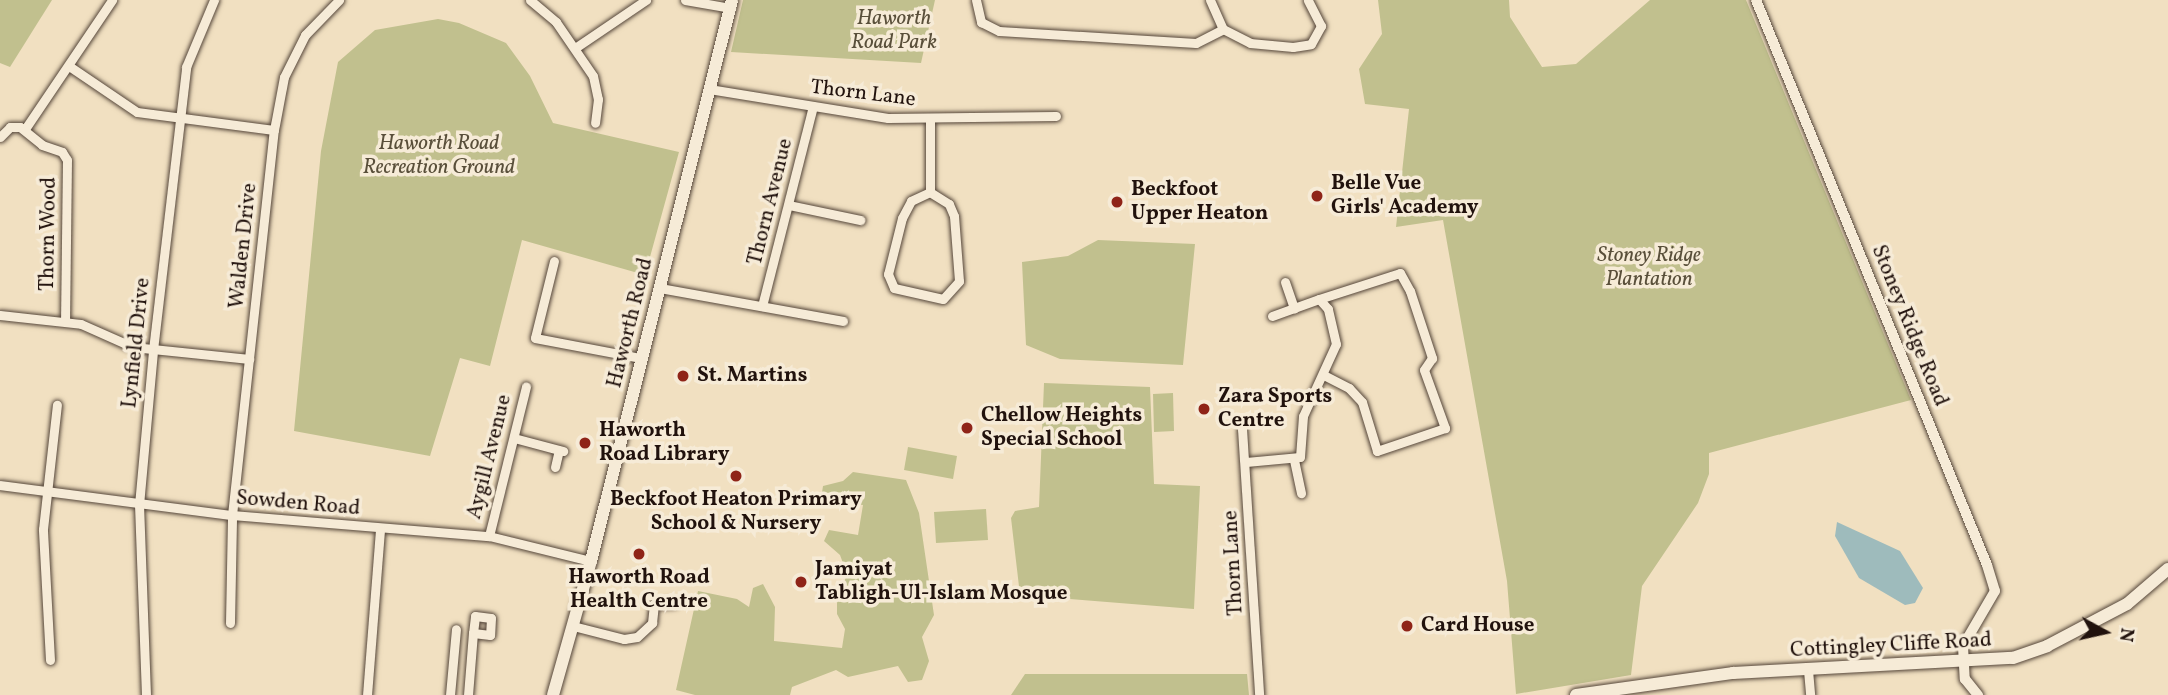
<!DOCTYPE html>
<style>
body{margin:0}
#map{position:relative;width:2168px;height:695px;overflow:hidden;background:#f1e0c1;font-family:Vollkorn,serif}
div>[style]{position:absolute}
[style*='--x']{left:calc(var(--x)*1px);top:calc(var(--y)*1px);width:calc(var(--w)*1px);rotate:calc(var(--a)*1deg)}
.green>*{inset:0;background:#c1c08e}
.water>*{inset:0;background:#9ebbbc}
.roads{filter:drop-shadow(0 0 2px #55463a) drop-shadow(0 0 2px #55463a)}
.minor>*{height:9px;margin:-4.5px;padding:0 4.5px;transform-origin:4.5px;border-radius:4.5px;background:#f6ebd7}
.tertiary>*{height:10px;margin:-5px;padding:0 5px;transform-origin:5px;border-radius:5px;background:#f6ebd7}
.secondary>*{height:12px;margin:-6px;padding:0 6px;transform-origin:6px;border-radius:6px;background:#f6ebd7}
.dots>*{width:19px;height:19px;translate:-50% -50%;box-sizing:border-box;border:4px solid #f6ebd7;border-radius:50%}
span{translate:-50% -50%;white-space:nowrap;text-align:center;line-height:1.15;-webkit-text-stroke:7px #f6ebd7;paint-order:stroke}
.park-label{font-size:21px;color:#594f3a;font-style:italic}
.street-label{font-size:21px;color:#21120d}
.poi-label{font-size:21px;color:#21120d;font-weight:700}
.left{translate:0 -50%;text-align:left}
.north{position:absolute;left:2070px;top:597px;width:70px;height:70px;-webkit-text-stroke:5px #f6ebd7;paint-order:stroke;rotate:98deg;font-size:19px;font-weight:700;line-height:28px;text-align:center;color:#21120d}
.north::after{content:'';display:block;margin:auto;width:24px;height:32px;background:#21120d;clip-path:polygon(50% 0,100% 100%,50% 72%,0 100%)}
</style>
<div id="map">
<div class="green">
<i style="clip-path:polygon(0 0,52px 0,10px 67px,0 63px)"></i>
<i style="clip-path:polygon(743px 0,935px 0,921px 63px,731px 52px)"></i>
<i style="clip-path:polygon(1378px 0,1509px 0,1510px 17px,1542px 67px,1576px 64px,1650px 0,1746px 0,1911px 400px,1709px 453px,1709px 474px,1698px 503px,1642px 586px,1631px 675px,1516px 694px,1507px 581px,1443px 220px,1396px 227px,1409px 109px,1365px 104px,1359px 69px,1382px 34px)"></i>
<i style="clip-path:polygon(438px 19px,459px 23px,506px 43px,530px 76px,553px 123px,679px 152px,645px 275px,522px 240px,490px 366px,460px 358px,430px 456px,294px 431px,321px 151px,338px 62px,375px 30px)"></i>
<i style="clip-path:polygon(1098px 240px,1195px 244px,1183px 365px,1060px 359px,1026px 345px,1022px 262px,1068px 256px)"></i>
<i style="clip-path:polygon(1044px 383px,1150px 387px,1154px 484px,1200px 486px,1194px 609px,1020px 595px,1011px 518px,1015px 511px,1039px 507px)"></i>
<i style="clip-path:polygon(1173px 393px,1174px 431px,1154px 432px,1153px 394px)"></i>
<i style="clip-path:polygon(908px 447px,957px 456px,953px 479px,904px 470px)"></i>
<i style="clip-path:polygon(853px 472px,906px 480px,919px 513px,934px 615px,922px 637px,929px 661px,922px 680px,908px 682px,898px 666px,848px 677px,836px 670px,792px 687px,790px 695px,695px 695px,676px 690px,698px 591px,737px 599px,749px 607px,753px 588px,763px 584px,775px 607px,774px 641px,842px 648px,845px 629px,837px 614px,837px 603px,847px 574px,840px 555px,824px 541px,829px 530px,858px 535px,863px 505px,821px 499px,823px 486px,843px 481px)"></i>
<i style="clip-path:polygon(986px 509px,988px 540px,936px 543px,934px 512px)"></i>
<i style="clip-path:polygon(1025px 674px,1247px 674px,1249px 695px,1011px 695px)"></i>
</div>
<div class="water">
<i style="clip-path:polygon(1837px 522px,1900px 551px,1923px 588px,1915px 603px,1905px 605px,1859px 578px,1835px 536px)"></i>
</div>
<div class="roads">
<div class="minor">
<i style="--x:530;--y:0;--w:34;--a:40"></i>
<i style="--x:556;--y:22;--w:65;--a:55.6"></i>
<i style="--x:593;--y:76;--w:24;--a:78"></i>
<i style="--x:598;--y:99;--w:24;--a:97"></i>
<i style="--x:685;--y:0;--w:47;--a:9.9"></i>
<i style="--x:976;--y:0;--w:23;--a:77"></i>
<i style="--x:981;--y:22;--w:20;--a:27"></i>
<i style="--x:999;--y:31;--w:197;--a:3.5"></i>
<i style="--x:1196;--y:43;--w:30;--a:-27"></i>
<i style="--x:1210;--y:0;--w:32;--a:66"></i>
<i style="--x:1223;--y:29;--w:30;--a:27"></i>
<i style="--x:1250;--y:43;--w:43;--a:5.3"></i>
<i style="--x:1293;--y:47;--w:18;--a:-9"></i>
<i style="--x:1311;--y:44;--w:21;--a:-61"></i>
<i style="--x:1321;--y:26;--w:29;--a:-117"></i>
<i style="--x:575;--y:48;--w:86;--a:-34.1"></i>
<i style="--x:69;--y:66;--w:82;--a:34.1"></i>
<i style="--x:137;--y:112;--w:138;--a:7.5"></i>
<i style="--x:709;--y:89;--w:181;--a:9.2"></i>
<i style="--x:888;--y:118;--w:168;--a:-0.7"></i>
<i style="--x:25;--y:129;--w:156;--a:-56"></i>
<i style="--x:0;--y:137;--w:14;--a:-45"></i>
<i style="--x:10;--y:127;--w:10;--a:0"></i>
<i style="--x:20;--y:127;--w:28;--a:39"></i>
<i style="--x:42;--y:145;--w:21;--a:19"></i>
<i style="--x:62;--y:152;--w:9;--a:58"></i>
<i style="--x:67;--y:160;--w:161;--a:90.7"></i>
<i style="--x:930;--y:192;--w:21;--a:155"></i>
<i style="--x:911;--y:201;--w:19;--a:118"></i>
<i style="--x:902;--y:218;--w:58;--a:104"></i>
<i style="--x:888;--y:274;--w:15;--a:67"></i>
<i style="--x:894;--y:288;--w:50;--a:12.7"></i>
<i style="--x:943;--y:299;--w:24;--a:-48"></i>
<i style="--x:959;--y:281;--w:65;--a:-94.4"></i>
<i style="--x:954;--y:216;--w:13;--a:-113"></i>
<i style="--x:949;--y:204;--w:22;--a:-148"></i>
<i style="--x:930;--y:192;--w:74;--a:-90"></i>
<i style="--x:789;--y:205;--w:73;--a:11.9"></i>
<i style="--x:554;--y:261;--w:79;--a:103.9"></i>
<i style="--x:535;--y:338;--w:108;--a:10.7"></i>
<i style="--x:1285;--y:282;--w:28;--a:71"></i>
<i style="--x:660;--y:288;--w:186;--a:10.2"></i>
<i style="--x:1319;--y:299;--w:85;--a:-17.8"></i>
<i style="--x:1400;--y:273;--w:21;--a:61"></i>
<i style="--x:1410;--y:291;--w:71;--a:71.8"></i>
<i style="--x:1432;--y:358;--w:14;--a:124"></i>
<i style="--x:1424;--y:370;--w:62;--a:70.1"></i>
<i style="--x:1445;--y:428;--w:72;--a:161.3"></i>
<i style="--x:1377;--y:451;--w:51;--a:-107"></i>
<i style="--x:1362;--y:402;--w:19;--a:-133"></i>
<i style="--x:1349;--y:388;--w:29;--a:-153"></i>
<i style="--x:762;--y:306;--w:206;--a:-75.7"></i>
<i style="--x:0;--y:315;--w:81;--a:6.3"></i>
<i style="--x:81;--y:324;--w:57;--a:23.9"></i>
<i style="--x:133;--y:347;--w:117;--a:5.9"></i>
<i style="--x:1242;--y:429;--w:267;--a:86.3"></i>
<i style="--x:514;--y:438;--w:51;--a:14.9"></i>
<i style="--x:1294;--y:460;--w:34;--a:78"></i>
<i style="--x:1246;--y:462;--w:54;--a:-5.3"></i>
<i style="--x:1300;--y:457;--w:41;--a:-85.8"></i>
<i style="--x:1303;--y:416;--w:79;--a:-65.4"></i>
<i style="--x:1336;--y:344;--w:36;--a:-103"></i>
<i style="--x:1328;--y:309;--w:13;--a:-132"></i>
<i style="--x:1319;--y:299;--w:50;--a:160.1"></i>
<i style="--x:555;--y:467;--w:17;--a:-77"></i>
<i style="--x:0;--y:485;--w:234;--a:7.4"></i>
<i style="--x:232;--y:515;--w:258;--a:4.7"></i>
<i style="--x:489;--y:536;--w:105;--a:13.8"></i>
<i style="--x:489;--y:536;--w:154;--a:-76.1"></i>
<i style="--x:230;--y:623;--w:108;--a:-88.9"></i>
<i style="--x:232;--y:515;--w:387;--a:-83.8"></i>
<i style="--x:274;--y:130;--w:54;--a:-79.3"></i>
<i style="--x:284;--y:77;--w:47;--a:-63.4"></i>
<i style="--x:305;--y:35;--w:49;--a:-45.8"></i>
<i style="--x:573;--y:626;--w:53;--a:14.3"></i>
<i style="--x:624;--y:639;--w:13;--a:-9"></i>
<i style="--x:637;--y:637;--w:21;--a:-43"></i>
<i style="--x:652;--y:623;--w:19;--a:-84"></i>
<i style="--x:654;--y:604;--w:20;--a:-3"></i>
<i style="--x:50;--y:660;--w:131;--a:-93.1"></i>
<i style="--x:43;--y:529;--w:125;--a:-83.6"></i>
<i style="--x:1808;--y:670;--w:25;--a:85"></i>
<i style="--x:146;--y:695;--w:190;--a:-92.1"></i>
<i style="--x:139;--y:505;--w:156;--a:-84.8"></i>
<i style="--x:153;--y:350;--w:285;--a:-83.3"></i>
<i style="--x:186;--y:67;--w:73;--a:-67.3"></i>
<i style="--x:367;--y:695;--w:167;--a:-85.5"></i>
<i style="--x:450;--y:695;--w:66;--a:-84.8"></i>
<i style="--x:468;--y:695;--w:62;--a:-85.4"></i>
<i style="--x:473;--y:633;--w:17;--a:-83"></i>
<i style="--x:475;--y:616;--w:16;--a:7"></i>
<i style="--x:491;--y:618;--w:17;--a:93"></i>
<i style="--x:490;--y:635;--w:17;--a:-173"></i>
</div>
<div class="tertiary">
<i style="--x:1756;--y:0;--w:610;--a:67.76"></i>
<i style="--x:1987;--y:565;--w:27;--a:73"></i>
<i style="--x:1995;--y:591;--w:64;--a:120.2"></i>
<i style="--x:1963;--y:646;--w:33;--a:87"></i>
<i style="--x:1965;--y:679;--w:21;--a:51"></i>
</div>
<div class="secondary">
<i style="--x:553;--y:695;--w:139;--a:-74.2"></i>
<i style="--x:591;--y:561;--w:578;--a:-75.89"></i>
<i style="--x:1576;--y:695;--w:159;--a:-8"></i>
<i style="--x:1733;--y:673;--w:280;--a:-3.1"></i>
<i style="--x:2013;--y:658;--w:36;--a:-19"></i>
<i style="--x:2047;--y:646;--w:90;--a:-27.7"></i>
<i style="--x:2127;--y:604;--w:54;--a:-40.5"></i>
</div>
</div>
<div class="dots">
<i style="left:1317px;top:196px;background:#8f2418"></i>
<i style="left:1117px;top:202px;background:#8f2418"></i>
<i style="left:683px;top:376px;background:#8f2418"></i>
<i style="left:1204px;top:409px;background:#8f2418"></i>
<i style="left:967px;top:428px;background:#8f2418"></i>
<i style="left:585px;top:443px;background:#8f2418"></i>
<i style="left:736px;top:476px;background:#8f2418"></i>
<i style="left:639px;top:554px;background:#8f2418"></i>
<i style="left:801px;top:582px;background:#8f2418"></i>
<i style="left:1407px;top:626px;background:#8f2418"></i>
</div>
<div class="park-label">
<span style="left:894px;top:31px">Haworth<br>Road Park</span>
<span style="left:439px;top:156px">Haworth Road<br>Recreation Ground</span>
<span style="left:1649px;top:268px">Stoney Ridge<br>Plantation</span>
</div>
<div class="street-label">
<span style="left:863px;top:94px;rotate:7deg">Thorn Lane</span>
<span style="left:771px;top:202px;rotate:-76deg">Thorn Avenue</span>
<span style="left:49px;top:234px;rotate:-89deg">Thorn Wood</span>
<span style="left:244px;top:246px;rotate:-84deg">Walden Drive</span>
<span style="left:631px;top:323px;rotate:-76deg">Haworth Road</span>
<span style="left:1909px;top:326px;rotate:68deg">Stoney Ridge Road</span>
<span style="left:137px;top:343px;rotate:-84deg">Lynfield Drive</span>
<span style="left:490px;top:457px;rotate:-76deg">Aygill Avenue</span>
<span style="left:298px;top:504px;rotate:5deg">Sowden Road</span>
<span style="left:1234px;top:563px;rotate:-93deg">Thorn Lane</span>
<span style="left:1891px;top:646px;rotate:-3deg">Cottingley Cliffe Road</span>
</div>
<div class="poi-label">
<span class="left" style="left:1331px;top:196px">Belle Vue<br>Girls' Academy</span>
<span class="left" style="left:1131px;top:202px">Beckfoot<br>Upper Heaton</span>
<span class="left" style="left:697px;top:376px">St. Martins</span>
<span class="left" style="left:1218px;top:409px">Zara Sports<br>Centre</span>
<span class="left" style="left:981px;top:428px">Chellow Heights<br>Special School</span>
<span class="left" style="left:599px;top:443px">Haworth<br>Road Library</span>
<span style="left:736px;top:512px">Beckfoot Heaton Primary<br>School &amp; Nursery</span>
<span class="left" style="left:815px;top:582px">Jamiyat<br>Tabligh-Ul-Islam Mosque</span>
<span style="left:639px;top:590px">Haworth Road<br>Health Centre</span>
<span class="left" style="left:1421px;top:626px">Card House</span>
</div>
<div class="north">N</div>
</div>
